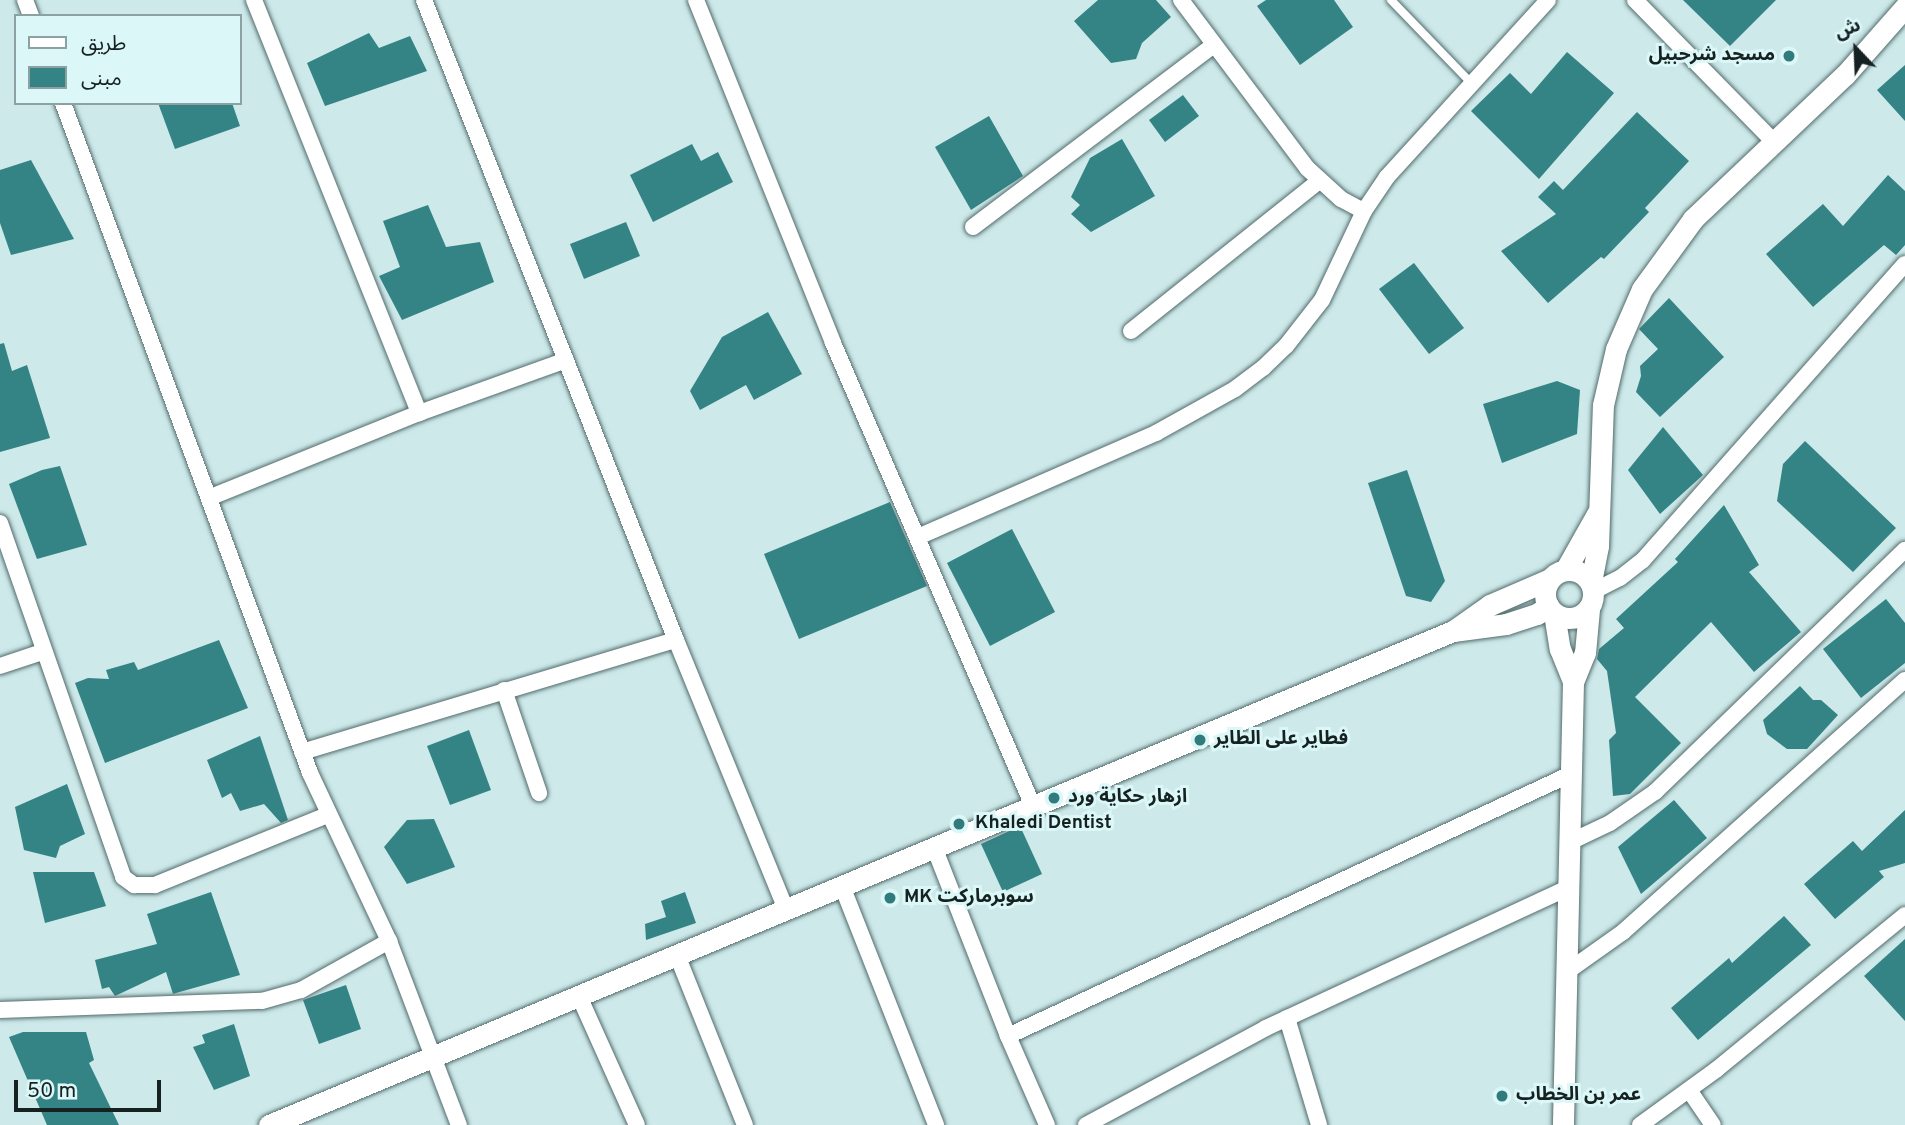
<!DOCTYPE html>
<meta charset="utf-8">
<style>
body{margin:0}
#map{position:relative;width:1905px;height:1125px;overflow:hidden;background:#cde9ea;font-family:Overpass,"Noto Sans Arabic",sans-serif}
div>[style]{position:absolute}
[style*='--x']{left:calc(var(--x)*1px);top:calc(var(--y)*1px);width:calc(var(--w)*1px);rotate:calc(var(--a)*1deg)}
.building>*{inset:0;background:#348385}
.roads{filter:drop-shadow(0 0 2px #526b6b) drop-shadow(0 0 2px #526b6b)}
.service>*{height:8px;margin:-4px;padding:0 4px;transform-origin:4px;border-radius:4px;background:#fff}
.minor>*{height:16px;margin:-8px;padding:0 8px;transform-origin:8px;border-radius:8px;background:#fff}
.tertiary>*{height:21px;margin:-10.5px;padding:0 10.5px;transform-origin:10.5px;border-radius:10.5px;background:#fff}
.tertiary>.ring{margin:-10.5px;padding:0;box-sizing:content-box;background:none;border:21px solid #fff;border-radius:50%}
.dots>*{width:19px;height:19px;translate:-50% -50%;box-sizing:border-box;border:4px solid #dbf7f7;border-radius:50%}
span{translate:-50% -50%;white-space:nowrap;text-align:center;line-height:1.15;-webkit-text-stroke:6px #dbf7f7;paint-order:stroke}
.poi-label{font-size:19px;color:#162121;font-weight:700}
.right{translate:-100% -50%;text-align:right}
.left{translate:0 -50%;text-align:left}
.legend{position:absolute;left:14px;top:14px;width:228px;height:91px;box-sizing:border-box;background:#dbf7f7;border:2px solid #8ca1a1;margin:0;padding:9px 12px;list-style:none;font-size:21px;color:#162121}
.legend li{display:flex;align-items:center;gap:14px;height:35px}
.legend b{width:35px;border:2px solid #8ca1a1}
.north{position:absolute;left:1821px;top:14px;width:70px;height:70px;-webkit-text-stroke:5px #dbf7f7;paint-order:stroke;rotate:337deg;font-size:19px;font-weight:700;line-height:28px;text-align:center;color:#162121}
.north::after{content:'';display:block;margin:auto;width:24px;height:32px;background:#162121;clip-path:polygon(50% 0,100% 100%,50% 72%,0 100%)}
.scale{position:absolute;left:14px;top:1080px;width:147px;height:32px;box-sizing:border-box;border:4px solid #162121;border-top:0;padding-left:9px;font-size:21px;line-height:24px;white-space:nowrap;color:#162121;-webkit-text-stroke:5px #dbf7f7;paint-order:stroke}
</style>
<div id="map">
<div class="building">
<i style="clip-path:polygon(1098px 0,1156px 0,1171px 17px,1142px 43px,1136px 59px,1111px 63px,1074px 21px)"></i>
<i style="clip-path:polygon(1266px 0,1334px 0,1353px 27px,1300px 65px,1257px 6px)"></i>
<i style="clip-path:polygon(1683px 0,1776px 0,1730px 46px)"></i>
<i style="clip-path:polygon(369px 33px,379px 48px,410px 36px,427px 71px,325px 106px,307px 63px)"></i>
<i style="clip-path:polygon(1567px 52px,1614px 93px,1539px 179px,1471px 111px,1510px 73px,1531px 94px)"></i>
<i style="clip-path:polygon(1905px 65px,1905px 121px,1877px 90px)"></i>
<i style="clip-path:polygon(1183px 95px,1199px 116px,1165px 142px,1149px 120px)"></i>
<i style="clip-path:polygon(158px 103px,232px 103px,240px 126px,175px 149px)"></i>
<i style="clip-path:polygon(1637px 112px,1689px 161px,1645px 208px,1649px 212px,1604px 259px,1601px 257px,1548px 303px,1501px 251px,1556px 214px,1538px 197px,1554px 181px,1563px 190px)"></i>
<i style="clip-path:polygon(989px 116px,1023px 176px,971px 210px,935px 147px)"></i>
<i style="clip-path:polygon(1122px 139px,1155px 196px,1091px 232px,1071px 214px,1080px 205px,1071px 197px,1090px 158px)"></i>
<i style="clip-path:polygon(692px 144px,701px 161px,718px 152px,733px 182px,653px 222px,630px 175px)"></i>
<i style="clip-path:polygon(31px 160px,74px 239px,11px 255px,0 223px,0 170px)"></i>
<i style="clip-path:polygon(1888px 175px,1905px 191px,1905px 245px,1896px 255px,1884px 245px,1813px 307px,1766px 254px,1823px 204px,1843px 226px)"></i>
<i style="clip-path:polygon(428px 205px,446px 247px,480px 242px,494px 282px,402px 320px,379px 276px,400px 267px,383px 221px)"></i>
<i style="clip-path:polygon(626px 222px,640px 256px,584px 279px,570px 244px)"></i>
<i style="clip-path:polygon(1414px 263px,1464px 328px,1429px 354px,1379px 289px)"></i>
<i style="clip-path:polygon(1669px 298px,1724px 357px,1660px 417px,1636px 392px,1641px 376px,1640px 366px,1658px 349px,1639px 329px)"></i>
<i style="clip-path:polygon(768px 312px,802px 374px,754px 400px,746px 385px,700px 410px,690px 391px,722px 337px)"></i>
<i style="clip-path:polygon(4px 343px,12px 371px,27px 365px,50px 438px,0 452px,0 344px)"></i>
<i style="clip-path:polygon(1557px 381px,1580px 390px,1577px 434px,1502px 463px,1483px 404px)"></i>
<i style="clip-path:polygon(1663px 427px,1703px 475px,1660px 514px,1628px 470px)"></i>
<i style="clip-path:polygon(1805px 441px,1896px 528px,1853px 572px,1777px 501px,1783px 464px)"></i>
<i style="clip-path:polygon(60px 466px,87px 545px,37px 559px,9px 484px,42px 470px)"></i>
<i style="clip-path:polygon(1407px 470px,1445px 581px,1431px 602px,1406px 596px,1368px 483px)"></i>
<i style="clip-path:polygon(890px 502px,927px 586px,799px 639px,764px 554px)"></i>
<i style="clip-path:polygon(1724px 505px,1759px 565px,1749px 572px,1801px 632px,1754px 672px,1711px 622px,1635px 697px,1681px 743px,1630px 794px,1613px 796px,1609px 740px,1616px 733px,1607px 671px,1597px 659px,1599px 649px,1624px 628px,1616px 619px,1678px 562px,1675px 559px)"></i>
<i style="clip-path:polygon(1012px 529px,1055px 612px,990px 646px,947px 563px)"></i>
<i style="clip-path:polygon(1886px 599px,1905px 623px,1905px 663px,1861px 698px,1823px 649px)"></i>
<i style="clip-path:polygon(219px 640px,248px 708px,105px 763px,75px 683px,88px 678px,109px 679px,106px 670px,134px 662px,138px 670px)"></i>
<i style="clip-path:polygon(1800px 686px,1813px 700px,1821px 700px,1838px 715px,1807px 749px,1787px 749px,1767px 734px,1763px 720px)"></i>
<i style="clip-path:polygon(469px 730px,491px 790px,450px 805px,427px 746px)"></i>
<i style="clip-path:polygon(260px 736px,288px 820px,281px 823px,264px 804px,240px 811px,231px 793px,222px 798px,207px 760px)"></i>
<i style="clip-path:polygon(67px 784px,85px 834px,60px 846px,56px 858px,24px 850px,15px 807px)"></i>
<i style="clip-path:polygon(1674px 800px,1707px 838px,1641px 894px,1618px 847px)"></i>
<i style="clip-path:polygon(1905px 810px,1905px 863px,1879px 871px,1884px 877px,1835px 919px,1804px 884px,1853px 841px,1862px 851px)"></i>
<i style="clip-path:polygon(434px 819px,455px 867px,407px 884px,384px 847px,407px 820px)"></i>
<i style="clip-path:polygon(1020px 826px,1042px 874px,1003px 892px,981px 844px)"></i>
<i style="clip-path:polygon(33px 872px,94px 872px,106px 906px,45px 923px)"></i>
<i style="clip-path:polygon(211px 892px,240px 975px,176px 993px,173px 994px,166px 972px,115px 996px,109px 987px,102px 989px,95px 960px,157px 944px,147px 914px)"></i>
<i style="clip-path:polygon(685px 892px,696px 923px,646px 940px,645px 924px,666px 917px,661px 901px)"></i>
<i style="clip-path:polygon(1784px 916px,1811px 945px,1698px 1040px,1671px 1008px,1729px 958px,1732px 963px)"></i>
<i style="clip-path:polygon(1905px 939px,1905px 1021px,1864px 976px)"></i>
<i style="clip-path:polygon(346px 985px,361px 1029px,319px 1044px,303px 1000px)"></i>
<i style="clip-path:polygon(234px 1024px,250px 1076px,214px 1090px,193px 1047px,205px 1043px,202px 1035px)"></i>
<i style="clip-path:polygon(23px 1032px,86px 1032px,94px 1060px,89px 1063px,119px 1125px,47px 1125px,9px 1037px)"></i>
</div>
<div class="roads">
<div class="service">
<i style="--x:1391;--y:0;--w:117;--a:46"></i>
</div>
<div class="minor">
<i style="--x:25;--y:0;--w:17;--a:69"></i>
<i style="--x:254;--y:0;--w:445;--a:68.2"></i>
<i style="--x:424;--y:0;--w:688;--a:68.51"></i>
<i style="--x:676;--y:640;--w:291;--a:67.8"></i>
<i style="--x:696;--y:0;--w:369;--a:68.2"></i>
<i style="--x:833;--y:343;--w:504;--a:66.64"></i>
<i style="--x:1181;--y:0;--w:210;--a:53.1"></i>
<i style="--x:1307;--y:168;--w:46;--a:42.4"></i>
<i style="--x:1341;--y:199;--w:26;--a:28"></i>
<i style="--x:1635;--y:0;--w:199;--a:45.6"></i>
<i style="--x:63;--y:103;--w:714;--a:69.76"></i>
<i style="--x:310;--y:773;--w:186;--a:64.8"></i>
<i style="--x:389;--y:941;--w:197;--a:69.2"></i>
<i style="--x:973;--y:227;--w:302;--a:-37.1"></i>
<i style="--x:1131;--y:331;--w:241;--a:-38.6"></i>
<i style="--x:211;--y:497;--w:224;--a:-22"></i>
<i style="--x:419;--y:413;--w:156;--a:-19.8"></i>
<i style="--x:0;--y:523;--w:375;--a:70.8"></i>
<i style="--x:123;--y:877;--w:14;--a:36"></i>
<i style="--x:134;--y:885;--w:21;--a:0"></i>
<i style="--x:155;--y:885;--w:186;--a:-22.1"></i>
<i style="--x:918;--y:537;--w:260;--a:-23.6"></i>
<i style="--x:1156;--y:433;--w:90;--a:-29.1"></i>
<i style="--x:1235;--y:389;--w:35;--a:-37"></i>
<i style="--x:1263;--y:368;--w:32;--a:-44"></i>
<i style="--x:1286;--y:346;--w:58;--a:-52"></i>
<i style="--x:1322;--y:300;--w:98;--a:-64.7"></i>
<i style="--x:1364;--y:211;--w:41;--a:-55.9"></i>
<i style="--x:1387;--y:177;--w:239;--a:-47.7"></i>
<i style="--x:1594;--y:591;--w:29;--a:-27"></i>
<i style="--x:1620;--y:578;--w:29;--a:-38"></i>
<i style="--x:1643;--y:560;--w:395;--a:-48.5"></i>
<i style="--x:0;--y:666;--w:44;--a:-18.4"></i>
<i style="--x:504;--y:690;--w:109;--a:71.2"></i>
<i style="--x:302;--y:752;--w:390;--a:-16.7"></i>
<i style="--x:1570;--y:842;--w:44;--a:-25.4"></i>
<i style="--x:1610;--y:823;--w:55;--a:-34.6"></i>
<i style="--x:1655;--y:792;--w:348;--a:-44.1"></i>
<i style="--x:934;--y:847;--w:203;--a:68.6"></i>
<i style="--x:1008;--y:1036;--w:97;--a:66.3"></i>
<i style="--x:842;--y:886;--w:257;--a:68.5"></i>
<i style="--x:677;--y:955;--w:183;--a:68.2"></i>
<i style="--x:1568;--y:971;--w:67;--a:-35.3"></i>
<i style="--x:1623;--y:932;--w:378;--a:-41.8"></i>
<i style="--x:579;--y:996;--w:141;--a:65.8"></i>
<i style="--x:0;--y:1010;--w:262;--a:-2"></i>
<i style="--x:262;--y:1001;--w:41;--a:-15.8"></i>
<i style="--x:301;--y:990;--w:101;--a:-29.1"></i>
<i style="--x:1287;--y:1018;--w:112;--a:73.3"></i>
<i style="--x:1008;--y:1036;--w:621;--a:-24.96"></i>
<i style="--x:1689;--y:1090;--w:42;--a:55.6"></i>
<i style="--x:1086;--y:1125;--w:204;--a:-28.3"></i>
<i style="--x:1266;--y:1028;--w:333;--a:-24.9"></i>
<i style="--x:1640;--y:1125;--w:95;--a:-36"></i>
<i style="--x:1717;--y:1069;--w:243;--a:-39.3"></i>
</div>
<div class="tertiary">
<i style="--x:1566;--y:569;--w:65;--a:-60.7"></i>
<i class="ring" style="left:1545px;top:570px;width:27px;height:27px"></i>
<i style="--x:1591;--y:582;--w:37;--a:-79"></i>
<i style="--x:1598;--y:546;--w:141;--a:-88"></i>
<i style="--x:1603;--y:405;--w:57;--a:-76.9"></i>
<i style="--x:1616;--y:349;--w:65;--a:-66.6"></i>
<i style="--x:1642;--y:289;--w:87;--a:-53.9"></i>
<i style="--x:1693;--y:219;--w:209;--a:-43.5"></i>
<i style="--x:1845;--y:75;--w:91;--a:-48.6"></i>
<i style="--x:1554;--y:613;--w:36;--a:81"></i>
<i style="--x:1560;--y:649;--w:35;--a:68"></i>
<i style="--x:1573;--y:682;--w:443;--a:91.3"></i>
<i style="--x:1453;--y:631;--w:53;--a:-7.5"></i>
<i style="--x:1506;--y:624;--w:33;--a:-18"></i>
<i style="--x:1537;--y:614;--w:14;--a:-36"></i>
<i style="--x:1573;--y:682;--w:31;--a:-68"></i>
<i style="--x:1585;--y:653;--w:44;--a:-84.8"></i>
<i style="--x:269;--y:1125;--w:1283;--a:-22.65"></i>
<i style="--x:1453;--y:631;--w:45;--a:-35.1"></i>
<i style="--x:1490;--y:605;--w:65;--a:-23.4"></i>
</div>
</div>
<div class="dots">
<i style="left:1789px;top:56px;background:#327b7d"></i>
<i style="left:1200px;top:740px;background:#327b7d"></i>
<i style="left:1054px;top:798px;background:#327b7d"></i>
<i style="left:959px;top:824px;background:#327b7d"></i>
<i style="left:890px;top:898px;background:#327b7d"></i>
<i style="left:1502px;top:1096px;background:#327b7d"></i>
</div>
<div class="poi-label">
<span class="right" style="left:1775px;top:56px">مسجد شرحبيل</span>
<span class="left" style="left:1214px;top:740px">فطاير على الطاير</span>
<span class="left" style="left:1068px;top:798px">ازهار حكاية ورد</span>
<span class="left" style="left:975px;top:824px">Khaledi Dentist</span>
<span class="left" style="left:904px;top:898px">MK سوبرماركت</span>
<span class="left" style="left:1516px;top:1096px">عمر بن الخطاب</span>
</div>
<ul class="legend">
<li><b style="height:9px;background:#fff"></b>طريق</li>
<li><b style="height:19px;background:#348385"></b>مبنى</li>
</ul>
<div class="north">ش</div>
<div class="scale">50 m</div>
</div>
